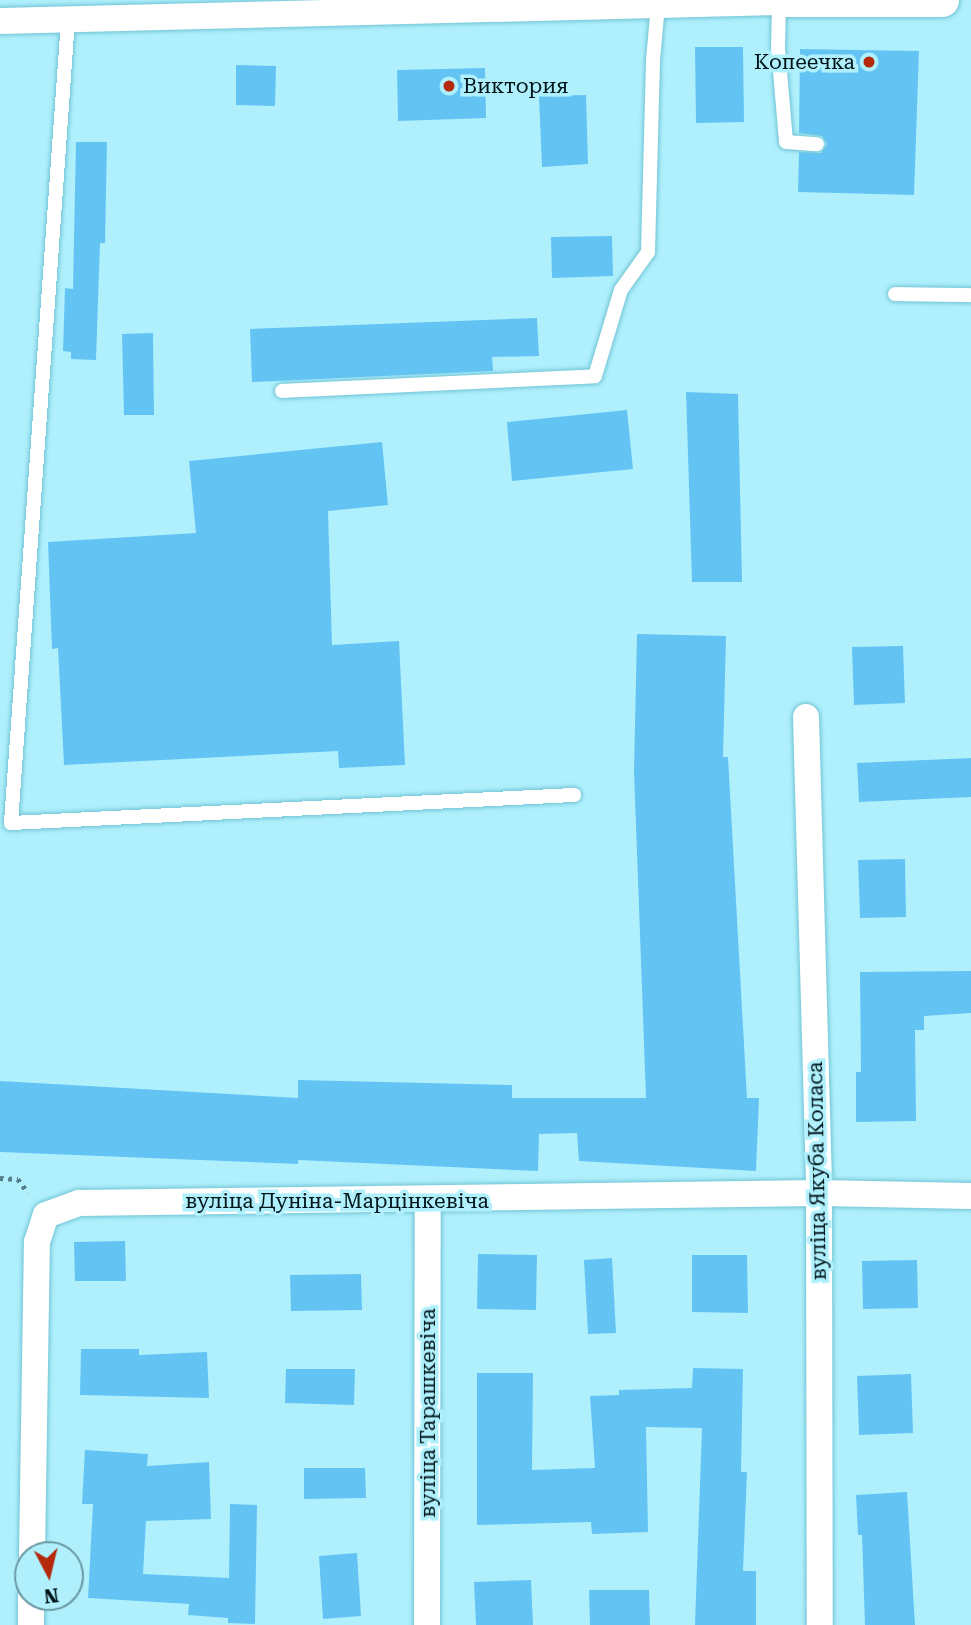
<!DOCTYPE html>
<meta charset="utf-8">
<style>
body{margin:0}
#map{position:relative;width:971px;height:1625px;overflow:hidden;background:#b0f0fd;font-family:"Roboto Serif",serif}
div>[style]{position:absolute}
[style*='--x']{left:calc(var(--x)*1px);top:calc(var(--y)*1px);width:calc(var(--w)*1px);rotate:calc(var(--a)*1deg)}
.building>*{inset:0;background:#63c4f4}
.path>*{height:4.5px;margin-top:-2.25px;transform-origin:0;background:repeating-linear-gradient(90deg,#568089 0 3.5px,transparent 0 8.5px)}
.roads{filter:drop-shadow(0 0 2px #72c4d5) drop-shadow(0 0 2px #72c4d5)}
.service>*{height:14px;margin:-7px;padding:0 7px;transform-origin:7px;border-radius:7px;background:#fff}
.minor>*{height:26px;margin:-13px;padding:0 13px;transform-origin:13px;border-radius:13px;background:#fff}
.tertiary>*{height:33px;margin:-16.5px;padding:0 16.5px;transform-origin:16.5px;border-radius:16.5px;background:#fff}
.dots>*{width:19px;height:19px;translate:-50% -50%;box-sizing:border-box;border:4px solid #b0f0fd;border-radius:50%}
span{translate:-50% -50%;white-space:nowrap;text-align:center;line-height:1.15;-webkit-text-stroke:7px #b0f0fd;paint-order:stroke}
.poi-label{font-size:21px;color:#00151a}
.right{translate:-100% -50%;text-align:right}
.left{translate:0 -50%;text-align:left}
.street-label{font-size:21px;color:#00151a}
.north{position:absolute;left:14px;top:1541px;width:70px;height:70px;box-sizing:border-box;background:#b0f0fd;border:2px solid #6a98a2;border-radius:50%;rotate:173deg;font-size:19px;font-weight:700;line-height:28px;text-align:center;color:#00151a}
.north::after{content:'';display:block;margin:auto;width:24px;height:32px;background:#b5290d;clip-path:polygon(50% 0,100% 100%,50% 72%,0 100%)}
</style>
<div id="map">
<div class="building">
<i style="clip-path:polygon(695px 47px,743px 47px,744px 122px,696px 123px)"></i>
<i style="clip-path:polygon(800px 49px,919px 51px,914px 195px,798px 192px,799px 152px,821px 153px,827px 144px,822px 136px,799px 133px)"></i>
<i style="clip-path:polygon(236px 65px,276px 66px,275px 106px,236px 105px)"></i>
<i style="clip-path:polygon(485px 68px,486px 118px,398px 121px,397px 70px)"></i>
<i style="clip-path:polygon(586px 95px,588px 164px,542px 167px,539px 96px)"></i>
<i style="clip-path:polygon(76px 142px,107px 142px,105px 243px,100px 243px,96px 360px,71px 359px,71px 352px,63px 351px,65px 288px,73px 289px)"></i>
<i style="clip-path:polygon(612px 236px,613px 276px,552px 278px,551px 237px)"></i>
<i style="clip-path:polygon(537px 318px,539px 356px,492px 357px,493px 371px,252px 382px,250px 329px)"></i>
<i style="clip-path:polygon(153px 333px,154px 415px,124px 415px,122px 334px)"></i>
<i style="clip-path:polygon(686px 392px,738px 394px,742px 582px,692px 582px)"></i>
<i style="clip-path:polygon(627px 410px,633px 469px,512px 481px,507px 422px)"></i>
<i style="clip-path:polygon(382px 442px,388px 505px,328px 511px,332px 645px,399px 641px,405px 765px,339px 768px,338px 751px,64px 765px,58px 648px,52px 649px,48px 542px,196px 533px,189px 461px)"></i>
<i style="clip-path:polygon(637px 634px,726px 636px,723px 757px,728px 757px,747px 1098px,759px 1098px,756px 1171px,579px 1161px,577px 1133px,539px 1134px,538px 1171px,298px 1160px,298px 1164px,0 1152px,0 1081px,298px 1098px,298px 1080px,512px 1085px,512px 1098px,646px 1098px,634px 771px)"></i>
<i style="clip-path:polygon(903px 646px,905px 703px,854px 705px,852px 647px)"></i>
<i style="clip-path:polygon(971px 758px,971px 797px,859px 802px,857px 763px)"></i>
<i style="clip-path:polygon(905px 859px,906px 917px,860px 918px,858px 860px)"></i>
<i style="clip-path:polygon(971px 971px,971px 1013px,924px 1016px,924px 1030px,915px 1030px,916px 1121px,856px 1122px,856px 1072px,861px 1072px,860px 972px)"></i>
<i style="clip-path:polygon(125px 1241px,126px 1281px,75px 1281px,74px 1242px)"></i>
<i style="clip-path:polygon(478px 1254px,537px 1255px,536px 1310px,477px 1309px)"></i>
<i style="clip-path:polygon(692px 1255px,747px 1255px,748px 1313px,692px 1312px)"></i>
<i style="clip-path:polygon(612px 1258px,616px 1333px,588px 1334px,584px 1260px)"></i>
<i style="clip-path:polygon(917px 1260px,918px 1308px,863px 1309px,862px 1261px)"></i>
<i style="clip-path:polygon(361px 1274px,362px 1310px,291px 1311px,290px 1275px)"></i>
<i style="clip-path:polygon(81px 1349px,139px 1349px,139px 1355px,207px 1352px,209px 1398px,80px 1395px)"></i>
<i style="clip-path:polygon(693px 1368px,743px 1369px,741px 1472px,747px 1472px,743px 1571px,756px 1571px,756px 1625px,695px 1625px,702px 1428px,646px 1427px,648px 1532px,592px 1534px,591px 1522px,477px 1525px,477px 1373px,533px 1373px,532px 1470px,595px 1468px,590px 1396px,619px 1395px,619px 1390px,692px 1388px)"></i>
<i style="clip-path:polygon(286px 1369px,355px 1369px,354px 1405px,285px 1403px)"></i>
<i style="clip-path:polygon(911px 1374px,913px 1433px,859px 1435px,857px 1376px)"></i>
<i style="clip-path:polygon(85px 1450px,148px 1454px,147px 1466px,209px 1462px,211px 1519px,146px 1521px,143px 1574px,229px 1578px,230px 1504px,257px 1505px,255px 1624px,228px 1623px,228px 1618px,188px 1615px,189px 1604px,88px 1598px,93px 1504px,82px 1504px)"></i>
<i style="clip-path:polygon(304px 1468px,365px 1468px,366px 1498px,304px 1499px)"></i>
<i style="clip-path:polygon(907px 1492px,915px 1625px,865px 1625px,862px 1535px,858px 1535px,856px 1495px)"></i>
<i style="clip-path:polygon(357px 1553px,361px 1616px,323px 1619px,319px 1556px)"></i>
<i style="clip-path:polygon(531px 1580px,533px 1625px,476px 1625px,474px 1582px)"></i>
<i style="clip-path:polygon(589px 1590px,649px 1590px,650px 1625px,590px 1625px)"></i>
</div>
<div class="path">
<i style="--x:0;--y:1178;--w:18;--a:3"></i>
<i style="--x:18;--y:1179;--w:17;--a:54"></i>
</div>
<div class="roads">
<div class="service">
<i style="--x:779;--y:2;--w:46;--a:91.2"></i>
<i style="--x:778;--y:48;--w:94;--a:85.1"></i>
<i style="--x:786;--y:142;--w:31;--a:4"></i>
<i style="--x:68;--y:20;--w:805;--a:94.06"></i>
<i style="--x:11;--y:823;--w:564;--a:-2.85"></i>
<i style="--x:895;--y:294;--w:76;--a:0.8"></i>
<i style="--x:282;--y:391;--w:313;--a:-2.7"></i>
<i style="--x:595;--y:376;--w:90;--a:-73.2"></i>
<i style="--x:621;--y:290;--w:47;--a:-54.6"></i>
<i style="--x:648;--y:252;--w:192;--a:-88.5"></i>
<i style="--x:653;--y:60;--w:55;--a:-84.8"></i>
</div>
<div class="minor">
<i style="--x:0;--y:21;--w:779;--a:-1.4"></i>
<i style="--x:806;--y:717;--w:476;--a:88.4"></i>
<i style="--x:819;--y:1193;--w:432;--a:89.9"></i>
<i style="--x:32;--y:1555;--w:313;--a:-89.1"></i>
<i style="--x:37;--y:1242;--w:28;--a:-72"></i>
<i style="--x:46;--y:1215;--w:35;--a:-20"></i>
<i style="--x:79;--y:1203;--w:740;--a:-0.77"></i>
<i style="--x:819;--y:1193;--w:152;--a:1.1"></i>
<i style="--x:31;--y:1625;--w:28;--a:-90"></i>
<i style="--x:427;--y:1625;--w:424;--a:-89.9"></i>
</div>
<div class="tertiary">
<i style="--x:779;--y:0;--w:163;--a:0"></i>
</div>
</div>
<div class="dots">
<i style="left:869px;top:62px;background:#b5290d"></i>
<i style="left:449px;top:86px;background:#b5290d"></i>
</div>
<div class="poi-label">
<span class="right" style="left:855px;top:62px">Копеечка</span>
<span class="left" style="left:463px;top:86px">Виктория</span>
</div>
<div class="street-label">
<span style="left:817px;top:1171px;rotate:-91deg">вуліца Якуба Коласа</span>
<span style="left:337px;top:1201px">вуліца Дуніна-Марцінкевіча</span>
<span style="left:428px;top:1413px;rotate:-90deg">вуліца Тарашкевіча</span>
</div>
<div class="north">N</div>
</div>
